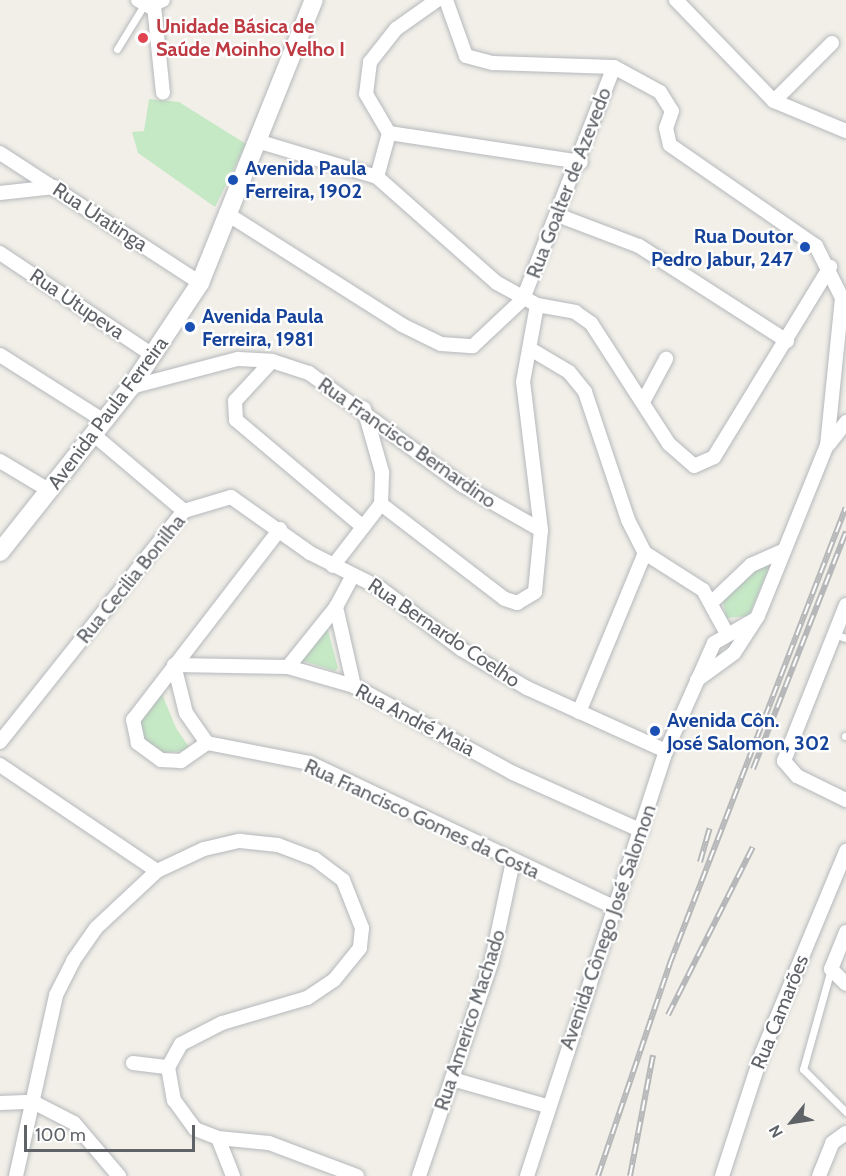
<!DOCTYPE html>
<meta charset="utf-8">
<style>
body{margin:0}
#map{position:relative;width:846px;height:1176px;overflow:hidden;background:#f1efe8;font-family:Cabin,sans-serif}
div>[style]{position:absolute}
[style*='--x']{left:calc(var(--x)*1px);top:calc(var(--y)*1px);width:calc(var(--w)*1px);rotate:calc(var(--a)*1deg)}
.green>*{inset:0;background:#c5e8c5}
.roads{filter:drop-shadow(0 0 2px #b5b8bc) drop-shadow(0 0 2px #b5b8bc)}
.lane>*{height:7px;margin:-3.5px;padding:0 3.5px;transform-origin:3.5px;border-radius:3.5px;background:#fff}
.street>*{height:14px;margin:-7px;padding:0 7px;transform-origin:7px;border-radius:7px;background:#fff}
.secondary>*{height:18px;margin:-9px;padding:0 9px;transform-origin:9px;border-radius:9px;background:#fff}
.rail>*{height:6px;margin-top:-3px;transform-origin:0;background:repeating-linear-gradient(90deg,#fff 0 11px,#b6b7b8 0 22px);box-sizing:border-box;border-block:2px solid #b6b7b8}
.dots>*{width:16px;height:16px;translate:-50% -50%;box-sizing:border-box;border:3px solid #fff;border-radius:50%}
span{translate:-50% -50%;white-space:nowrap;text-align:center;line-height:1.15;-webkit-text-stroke:4.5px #fff;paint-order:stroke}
.health-label{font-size:20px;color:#be3a42;font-weight:700}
.left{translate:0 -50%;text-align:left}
.transit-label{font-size:20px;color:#164399;font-weight:700}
.right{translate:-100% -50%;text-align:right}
.street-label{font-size:20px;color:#5f6368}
.north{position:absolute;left:762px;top:1092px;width:60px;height:60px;-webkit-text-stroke:4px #fff;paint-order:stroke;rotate:240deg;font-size:16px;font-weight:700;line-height:24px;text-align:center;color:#5f6368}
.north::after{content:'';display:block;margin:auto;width:21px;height:27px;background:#5f6368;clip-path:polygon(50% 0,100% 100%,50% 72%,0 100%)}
.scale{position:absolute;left:24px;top:1125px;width:171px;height:27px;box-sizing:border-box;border:3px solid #5f6368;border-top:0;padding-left:8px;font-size:18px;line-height:21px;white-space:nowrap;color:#5f6368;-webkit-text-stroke:4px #fff;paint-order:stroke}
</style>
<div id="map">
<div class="green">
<i style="clip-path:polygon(149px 99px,179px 102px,246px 144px,215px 207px,138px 153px,132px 132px,144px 131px)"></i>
<i style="clip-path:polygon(773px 558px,749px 616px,726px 618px,722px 596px)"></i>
<i style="clip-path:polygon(327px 627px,338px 668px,335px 671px,301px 660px)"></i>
<i style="clip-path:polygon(162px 694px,176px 728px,191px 750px,162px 753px,144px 743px,140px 722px)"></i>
</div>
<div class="roads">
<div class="lane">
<i style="--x:117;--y:49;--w:52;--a:-58.5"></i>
<i style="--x:833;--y:634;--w:14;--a:17"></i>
<i style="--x:845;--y:736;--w:1;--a:0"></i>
<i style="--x:831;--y:969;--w:104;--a:105.6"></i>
<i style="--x:803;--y:1069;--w:61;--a:45"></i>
</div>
<div class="street">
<i style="--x:138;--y:0;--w:13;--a:29"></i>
<i style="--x:149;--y:6;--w:15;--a:-23"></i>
<i style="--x:437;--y:0;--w:50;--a:144.7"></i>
<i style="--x:396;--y:29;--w:42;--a:128.2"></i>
<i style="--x:370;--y:62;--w:32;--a:97"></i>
<i style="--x:366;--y:94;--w:45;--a:59.5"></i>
<i style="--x:389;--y:133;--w:194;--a:8.6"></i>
<i style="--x:446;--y:0;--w:59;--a:70.3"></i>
<i style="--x:466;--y:56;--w:28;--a:15"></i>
<i style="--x:493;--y:63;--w:121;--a:1.9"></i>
<i style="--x:614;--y:67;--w:52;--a:28.5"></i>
<i style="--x:660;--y:92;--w:22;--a:58"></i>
<i style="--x:672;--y:111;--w:18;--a:109"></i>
<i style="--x:666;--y:128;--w:17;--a:77"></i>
<i style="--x:670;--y:145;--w:178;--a:34.7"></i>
<i style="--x:816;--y:246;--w:58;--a:63.4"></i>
<i style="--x:842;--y:298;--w:148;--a:95.8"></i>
<i style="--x:827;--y:445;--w:184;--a:112"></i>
<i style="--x:758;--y:616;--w:44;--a:123"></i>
<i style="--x:734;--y:653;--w:46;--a:143.9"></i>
<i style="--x:676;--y:0;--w:141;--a:45.9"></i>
<i style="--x:774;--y:101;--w:78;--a:22.6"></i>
<i style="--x:154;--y:6;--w:87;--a:84.1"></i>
<i style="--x:774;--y:101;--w:82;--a:-45"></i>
<i style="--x:257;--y:141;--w:125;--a:16.7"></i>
<i style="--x:377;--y:177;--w:160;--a:41.5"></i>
<i style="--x:497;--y:283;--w:46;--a:28.8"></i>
<i style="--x:537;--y:305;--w:39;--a:10"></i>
<i style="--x:575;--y:312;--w:19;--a:35"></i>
<i style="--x:591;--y:323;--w:144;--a:57.2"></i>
<i style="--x:669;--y:444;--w:33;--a:41"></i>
<i style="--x:694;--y:466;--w:22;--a:-24"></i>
<i style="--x:714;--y:457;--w:223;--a:-58.6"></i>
<i style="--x:0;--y:153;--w:239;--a:33"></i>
<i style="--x:377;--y:177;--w:46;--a:-74.7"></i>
<i style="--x:0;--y:193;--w:55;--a:-6.2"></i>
<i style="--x:229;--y:215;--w:205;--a:32.4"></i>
<i style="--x:402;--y:325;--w:43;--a:26"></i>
<i style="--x:441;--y:344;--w:32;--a:4"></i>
<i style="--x:473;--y:346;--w:69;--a:-43.2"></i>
<i style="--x:523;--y:299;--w:249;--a:-68.6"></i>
<i style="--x:560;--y:216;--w:85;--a:20.8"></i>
<i style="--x:639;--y:246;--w:176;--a:32.7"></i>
<i style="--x:0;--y:253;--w:185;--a:33.8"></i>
<i style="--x:532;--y:350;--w:43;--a:30.7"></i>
<i style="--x:569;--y:372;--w:26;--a:51"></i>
<i style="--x:585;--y:392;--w:135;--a:71.4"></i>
<i style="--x:628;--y:520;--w:37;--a:63"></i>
<i style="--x:645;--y:553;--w:69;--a:32.5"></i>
<i style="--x:703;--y:590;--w:48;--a:61.3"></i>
<i style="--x:0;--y:355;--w:123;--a:32.4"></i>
<i style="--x:272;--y:361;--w:54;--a:132.8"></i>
<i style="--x:235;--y:401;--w:19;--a:87"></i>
<i style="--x:236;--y:420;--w:166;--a:40.1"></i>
<i style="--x:131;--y:387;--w:111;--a:-14.7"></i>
<i style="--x:238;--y:359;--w:34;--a:3"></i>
<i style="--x:272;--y:361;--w:39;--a:18"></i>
<i style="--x:309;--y:373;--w:190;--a:36.2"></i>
<i style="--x:462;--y:485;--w:91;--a:29.7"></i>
<i style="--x:644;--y:400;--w:47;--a:-61.8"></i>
<i style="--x:94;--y:435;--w:118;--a:40.2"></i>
<i style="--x:829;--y:444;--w:28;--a:-52"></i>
<i style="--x:0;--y:461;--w:58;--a:31"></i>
<i style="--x:381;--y:504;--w:156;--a:37.5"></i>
<i style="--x:505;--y:599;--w:13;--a:18"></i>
<i style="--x:517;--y:603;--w:21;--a:-31"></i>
<i style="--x:535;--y:592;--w:62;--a:-84.5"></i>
<i style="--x:541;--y:530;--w:149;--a:-96.9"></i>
<i style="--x:523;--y:382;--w:78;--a:-79.7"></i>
<i style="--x:333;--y:566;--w:78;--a:-52.3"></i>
<i style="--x:381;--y:504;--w:32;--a:-88"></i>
<i style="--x:382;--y:472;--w:66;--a:-105.9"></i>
<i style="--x:712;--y:602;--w:54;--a:-43.5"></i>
<i style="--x:751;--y:565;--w:36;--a:-24"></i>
<i style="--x:846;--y:605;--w:168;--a:111.7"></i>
<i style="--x:784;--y:761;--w:20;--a:49"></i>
<i style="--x:797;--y:776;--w:55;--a:26.1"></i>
<i style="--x:336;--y:607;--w:81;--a:77.2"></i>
<i style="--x:174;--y:665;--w:49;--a:76"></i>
<i style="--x:186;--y:713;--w:37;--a:55"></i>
<i style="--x:207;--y:743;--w:105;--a:11"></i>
<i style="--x:310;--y:763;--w:335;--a:25.4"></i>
<i style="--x:174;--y:665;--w:114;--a:1"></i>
<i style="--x:288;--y:667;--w:69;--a:16.1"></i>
<i style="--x:354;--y:686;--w:181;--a:28.7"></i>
<i style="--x:513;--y:773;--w:141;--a:24.2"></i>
<i style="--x:288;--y:667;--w:77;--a:-51.3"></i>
<i style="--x:336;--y:607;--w:36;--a:-62"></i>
<i style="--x:579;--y:712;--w:172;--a:-67.5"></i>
<i style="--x:0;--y:742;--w:295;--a:-51.5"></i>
<i style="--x:184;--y:511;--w:49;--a:-16.6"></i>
<i style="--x:231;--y:497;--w:97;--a:35.3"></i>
<i style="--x:310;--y:553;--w:78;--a:26.6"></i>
<i style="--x:380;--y:588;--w:101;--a:37"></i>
<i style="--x:461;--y:649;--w:77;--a:30.6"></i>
<i style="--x:527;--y:688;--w:153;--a:24.4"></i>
<i style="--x:207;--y:743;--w:32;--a:145"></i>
<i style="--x:181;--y:761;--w:20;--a:-177"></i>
<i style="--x:161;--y:760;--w:29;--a:-144"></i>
<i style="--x:138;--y:743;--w:24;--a:-102"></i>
<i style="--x:133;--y:720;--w:241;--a:-52.4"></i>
<i style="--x:0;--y:765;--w:189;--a:34"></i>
<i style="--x:846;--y:932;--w:40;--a:112"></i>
<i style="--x:831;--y:969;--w:21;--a:45"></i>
<i style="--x:133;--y:1063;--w:35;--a:7"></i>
<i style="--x:452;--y:1079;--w:99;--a:15.9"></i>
<i style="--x:0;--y:1103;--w:33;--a:-2"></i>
<i style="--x:33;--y:1102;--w:46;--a:27.1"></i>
<i style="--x:74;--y:1123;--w:70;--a:49.7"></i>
<i style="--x:218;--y:1138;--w:41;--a:68.5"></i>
<i style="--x:16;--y:1176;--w:185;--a:-77.5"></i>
<i style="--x:56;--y:995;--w:38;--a:-63"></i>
<i style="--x:73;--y:961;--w:40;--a:-55.1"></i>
<i style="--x:96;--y:928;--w:83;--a:-43.1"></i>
<i style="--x:157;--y:871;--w:52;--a:-25.1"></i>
<i style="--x:204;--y:849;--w:37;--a:-13"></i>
<i style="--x:240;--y:841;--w:38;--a:6"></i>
<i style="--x:278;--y:845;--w:40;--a:21"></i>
<i style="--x:315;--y:859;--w:35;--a:37"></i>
<i style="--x:343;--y:880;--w:52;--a:68.4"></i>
<i style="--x:362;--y:928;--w:20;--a:96"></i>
<i style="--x:360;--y:948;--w:41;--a:129.1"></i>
<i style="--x:334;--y:980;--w:32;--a:146"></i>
<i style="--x:307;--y:998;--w:89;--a:163.6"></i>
<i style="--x:222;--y:1023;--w:46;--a:152.9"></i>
<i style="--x:181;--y:1044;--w:26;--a:119"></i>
<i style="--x:168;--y:1067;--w:34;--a:80"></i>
<i style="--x:174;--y:1100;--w:36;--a:54"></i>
<i style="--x:195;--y:1129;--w:25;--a:21"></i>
<i style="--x:218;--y:1138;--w:51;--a:5.6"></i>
<i style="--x:269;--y:1143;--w:94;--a:20.6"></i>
<i style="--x:419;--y:1176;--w:228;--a:-71.3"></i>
<i style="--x:492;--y:960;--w:101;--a:-78"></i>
<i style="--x:527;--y:1176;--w:447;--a:-71.9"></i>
<i style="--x:666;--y:751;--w:118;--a:-66"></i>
<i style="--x:714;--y:643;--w:46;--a:-29.9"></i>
<i style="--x:722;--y:1176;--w:129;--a:-72"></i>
<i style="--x:762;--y:1053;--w:219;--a:-67.4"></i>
<i style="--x:819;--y:1176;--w:35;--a:-68"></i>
<i style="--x:832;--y:1143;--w:17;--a:-36"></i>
</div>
<div class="secondary">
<i style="--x:0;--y:552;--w:211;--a:-51.6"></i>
<i style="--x:131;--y:387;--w:125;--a:-56.4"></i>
<i style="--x:200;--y:283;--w:305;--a:-68.1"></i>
</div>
</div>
<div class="rail">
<i style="--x:753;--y:769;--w:255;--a:-68.6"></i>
<i style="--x:700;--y:862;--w:35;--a:-74"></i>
<i style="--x:668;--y:1015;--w:188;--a:-63.2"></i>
<i style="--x:598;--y:1176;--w:225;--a:-71.3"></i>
<i style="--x:670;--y:963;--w:488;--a:-68.9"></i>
<i style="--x:630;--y:1176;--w:123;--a:-79.2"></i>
</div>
<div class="dots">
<i style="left:143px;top:38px;background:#e0444e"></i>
<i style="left:233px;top:180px;background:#1a4fb4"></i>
<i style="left:805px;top:247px;background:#1a4fb4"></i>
<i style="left:190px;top:327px;background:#1a4fb4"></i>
<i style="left:655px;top:731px;background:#1a4fb4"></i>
</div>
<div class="health-label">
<span class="left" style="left:156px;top:38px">Unidade Básica de<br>Saúde Moinho Velho I</span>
</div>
<div class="transit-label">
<span class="left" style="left:245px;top:180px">Avenida Paula<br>Ferreira, 1902</span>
<span class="right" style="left:793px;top:248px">Rua Doutor<br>Pedro Jabur, 247</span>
<span class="left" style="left:202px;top:328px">Avenida Paula<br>Ferreira, 1981</span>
<span class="left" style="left:667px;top:732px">Avenida Côn.<br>José Salomon, 302</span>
</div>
<div class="street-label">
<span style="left:569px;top:183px;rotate:-69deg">Rua Goalter de Azevedo</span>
<span style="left:100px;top:217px;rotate:33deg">Rua Uratinga</span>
<span style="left:77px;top:304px;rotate:34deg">Rua Utupeva</span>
<span style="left:108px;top:413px;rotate:-53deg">Avenida Paula Ferreira</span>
<span style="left:407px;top:443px;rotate:35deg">Rua Francisco Bernardino</span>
<span style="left:131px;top:579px;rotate:-51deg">Rua Cecilia Bonilha</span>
<span style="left:444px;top:633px;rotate:34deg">Rua Bernardo Coelho</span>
<span style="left:415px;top:720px;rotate:28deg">Rua André Maia</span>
<span style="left:422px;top:819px;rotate:25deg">Rua Francisco Gomes da Costa</span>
<span style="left:608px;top:927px;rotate:-71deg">Avenida Cônego José Salomon</span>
<span style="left:780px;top:1012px;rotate:-68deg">Rua Camarões</span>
<span style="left:470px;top:1020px;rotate:-72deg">Rua Americo Machado</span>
</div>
<div class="north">N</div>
<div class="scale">100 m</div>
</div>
